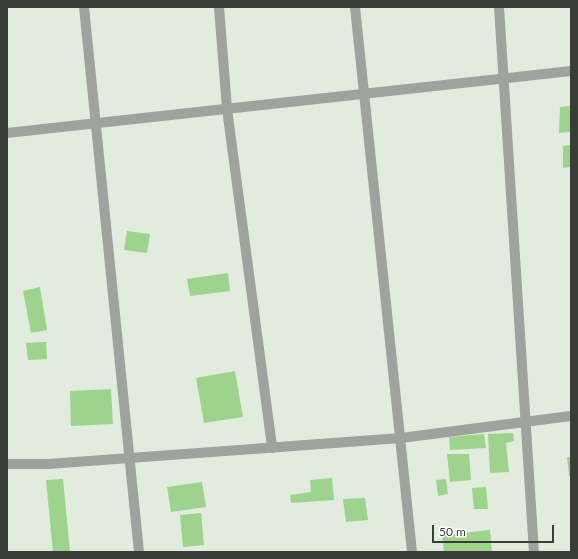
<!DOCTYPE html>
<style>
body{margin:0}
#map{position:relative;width:578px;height:559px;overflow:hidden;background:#e1ecde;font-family:Lato,sans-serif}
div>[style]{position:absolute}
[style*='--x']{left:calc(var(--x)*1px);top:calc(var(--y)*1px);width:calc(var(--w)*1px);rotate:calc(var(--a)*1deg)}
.building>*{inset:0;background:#9dd38c}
.minor>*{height:10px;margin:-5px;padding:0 5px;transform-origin:5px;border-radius:5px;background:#9fa39d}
span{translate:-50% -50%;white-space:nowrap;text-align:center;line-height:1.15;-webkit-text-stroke:3px #fff;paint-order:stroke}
.frame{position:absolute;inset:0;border:8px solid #393d38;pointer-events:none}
.scale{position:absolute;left:432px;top:525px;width:122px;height:18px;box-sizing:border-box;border:2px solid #393d38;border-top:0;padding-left:5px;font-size:12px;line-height:14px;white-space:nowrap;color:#393d38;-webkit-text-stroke:3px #fff;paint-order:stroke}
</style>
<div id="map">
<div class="building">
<i style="clip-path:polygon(571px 106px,571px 132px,559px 133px,560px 107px)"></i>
<i style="clip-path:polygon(571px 145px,571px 167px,563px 168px,563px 146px)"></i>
<i style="clip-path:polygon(127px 231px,150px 234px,147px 253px,124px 250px)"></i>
<i style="clip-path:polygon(228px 273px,230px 291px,190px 296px,187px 279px)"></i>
<i style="clip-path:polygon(40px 287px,47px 330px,31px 333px,23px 291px)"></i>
<i style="clip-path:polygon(46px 342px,47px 359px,28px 360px,26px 343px)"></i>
<i style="clip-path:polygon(235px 371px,243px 417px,204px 423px,196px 378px)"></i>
<i style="clip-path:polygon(111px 389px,113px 424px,71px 426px,70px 391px)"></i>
<i style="clip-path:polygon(513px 433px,514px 441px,506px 443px,509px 472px,490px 473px,488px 434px)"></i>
<i style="clip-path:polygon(484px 434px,486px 448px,450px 450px,449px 437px)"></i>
<i style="clip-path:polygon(447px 454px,469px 454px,471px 480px,450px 482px)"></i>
<i style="clip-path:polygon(567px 457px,571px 457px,571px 476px,569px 476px)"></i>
<i style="clip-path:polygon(332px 478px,334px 500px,291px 503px,290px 495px,311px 492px,310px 480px)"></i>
<i style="clip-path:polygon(63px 479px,70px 552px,53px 552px,46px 480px)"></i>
<i style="clip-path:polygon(446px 479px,448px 494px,438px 496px,436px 480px)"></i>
<i style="clip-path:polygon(202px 482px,206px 507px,171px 512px,167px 487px)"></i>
<i style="clip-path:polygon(486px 487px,488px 509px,474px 509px,472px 488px)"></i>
<i style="clip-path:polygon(365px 498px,368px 520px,346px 522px,343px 499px)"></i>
<i style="clip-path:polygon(201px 513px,204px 545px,183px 547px,180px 515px)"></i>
<i style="clip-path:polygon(490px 530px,492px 552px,444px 552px,442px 535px)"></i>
</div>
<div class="minor">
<i style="--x:84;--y:7;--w:548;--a:84.24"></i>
<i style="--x:219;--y:7;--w:102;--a:85.5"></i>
<i style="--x:227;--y:109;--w:342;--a:82.4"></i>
<i style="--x:355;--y:7;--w:548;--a:84.03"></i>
<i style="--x:499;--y:7;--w:546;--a:86.33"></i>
<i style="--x:7;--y:133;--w:567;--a:-6.27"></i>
<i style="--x:7;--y:464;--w:41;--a:0"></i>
<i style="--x:48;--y:464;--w:354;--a:-4.2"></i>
<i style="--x:401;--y:438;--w:171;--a:-7.4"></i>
</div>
<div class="frame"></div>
<div class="scale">50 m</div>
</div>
